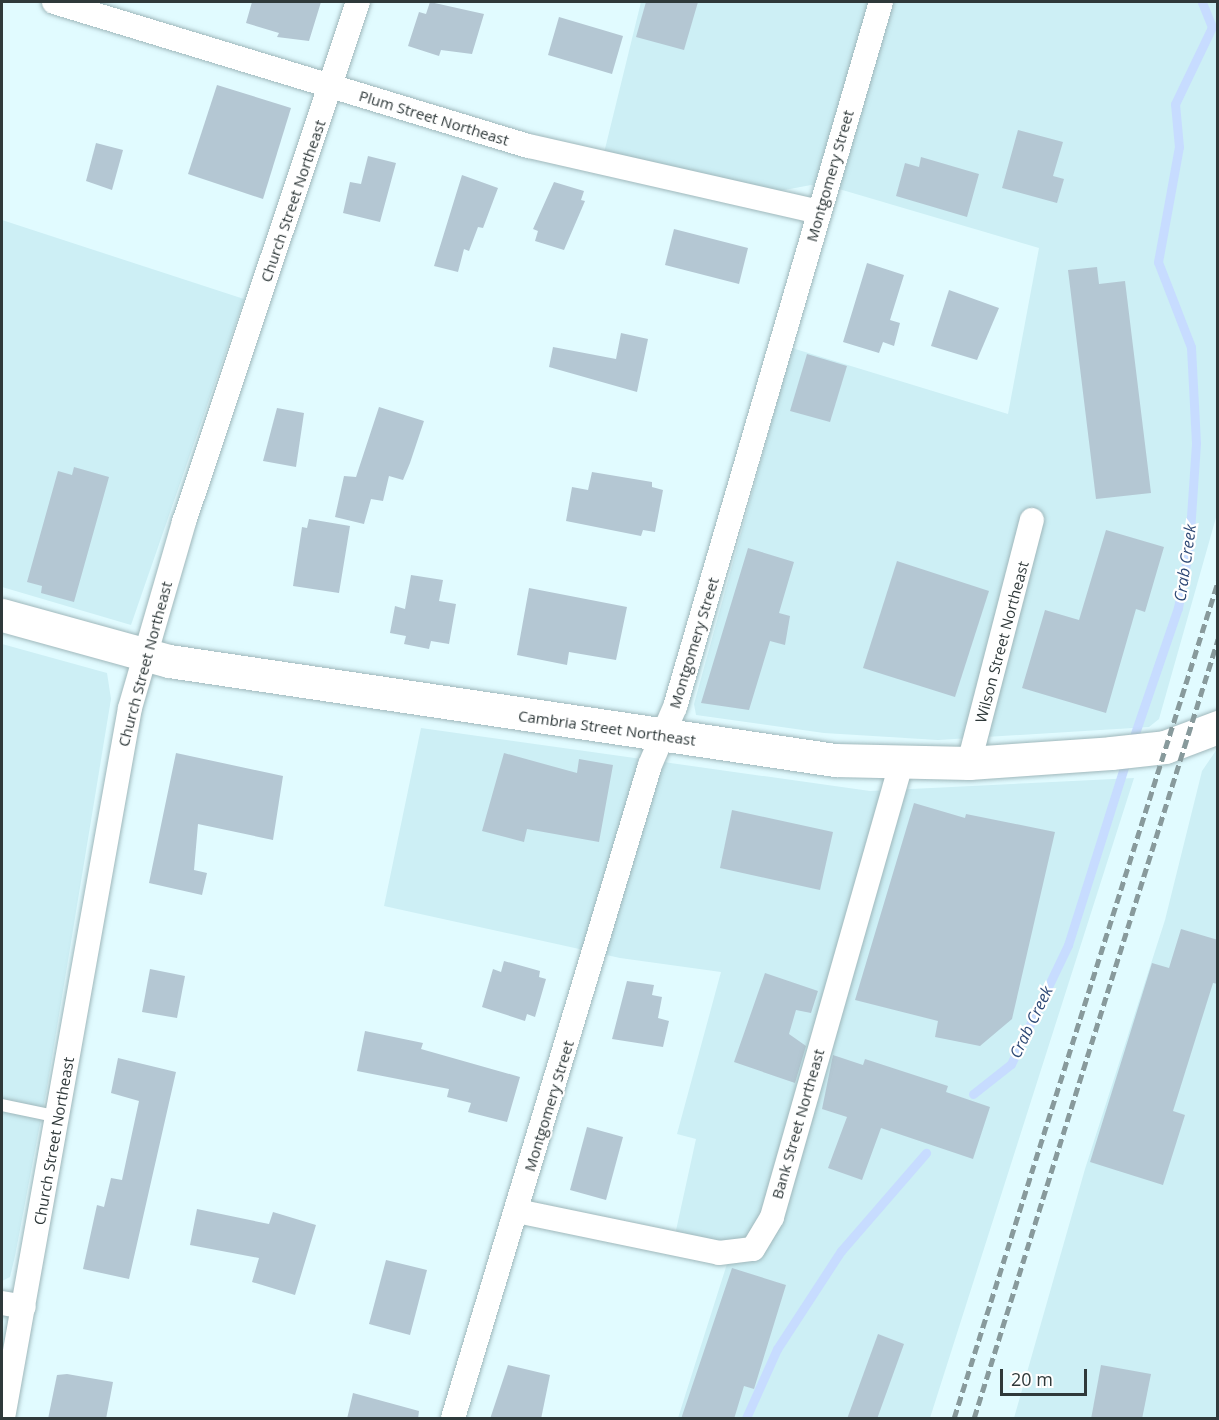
<!DOCTYPE html>
<style>
body{margin:0}
#map{position:relative;width:1219px;height:1420px;overflow:hidden;background:#e1fbff;font-family:"Open Sans",sans-serif}
div>[style]{position:absolute}
[style*='--x']{left:calc(var(--x)*1px);top:calc(var(--y)*1px);width:calc(var(--w)*1px);rotate:calc(var(--a)*1deg)}
.built>*{inset:0;background:#cdeff5}
.stream>*{height:9px;margin:-4.5px;padding:0 4.5px;transform-origin:4.5px;border-radius:4.5px;background:#c7dcff}
.building>*{inset:0;background:#b4c7d3}
.roads{filter:drop-shadow(0 0 2px #9fb7bb) drop-shadow(0 0 2px #9fb7bb)}
.service>*{height:12px;margin:-6px;padding:0 6px;transform-origin:6px;border-radius:6px;background:#fff}
.minor>*{height:24px;margin:-12px;padding:0 12px;transform-origin:12px;border-radius:12px;background:#fff}
.secondary>*{height:33px;margin:-16.5px;padding:0 16.5px;transform-origin:16.5px;border-radius:16.5px;background:#fff}
.rail>*{height:4.5px;margin-top:-2.25px;transform-origin:0;background:repeating-linear-gradient(90deg,#889a9c 0 9px,transparent 0 13.5px)}
span{translate:-50% -50%;white-space:nowrap;text-align:center;line-height:1.15;-webkit-text-stroke:4.5px #fff;paint-order:stroke}
.street-label{font-size:15px;color:#2f393a}
.water-label{font-size:16px;color:#2d4875;font-style:italic}
.frame{position:absolute;inset:0;border:3px solid #2f393a;pointer-events:none}
.scale{position:absolute;left:1000px;top:1369px;width:87px;height:27px;box-sizing:border-box;border:3px solid #2f393a;border-top:0;padding-left:8px;font-size:18px;line-height:21px;white-space:nowrap;color:#2f393a;-webkit-text-stroke:4px #fff;paint-order:stroke}
</style>
<div id="map">
<div class="built">
<i style="clip-path:polygon(641px 2px,1217px 2px,1217px 514px,1159px 719px,1149px 727px,938px 740px,824px 733px,696px 715px,694px 704px,792px 348px,1008px 414px,1039px 248px,839px 189px,811px 185px,779px 191px,604px 153px)"></i>
<i style="clip-path:polygon(2px 220px,244px 299px,131px 625px,2px 587px)"></i>
<i style="clip-path:polygon(2px 644px,107px 673px,111px 699px,48px 1082px,15px 1256px,10px 1277px,2px 1281px)"></i>
<i style="clip-path:polygon(421px 728px,870px 791px,1134px 778px,930px 1418px,678px 1418px,733px 1245px,675px 1235px,696px 1139px,677px 1134px,721px 972px,620px 958px,384px 906px)"></i>
<i style="clip-path:polygon(1217px 749px,1217px 1418px,1014px 1418px,1085px 1169px,1165px 920px,1202px 771px)"></i>
</div>
<div class="stream">
<i style="--x:1131;--y:745;--w:145;--a:-71.1"></i>
<i style="--x:1178;--y:608;--w:63;--a:-79.9"></i>
<i style="--x:1189;--y:546;--w:103;--a:-86.1"></i>
<i style="--x:1196;--y:443;--w:96;--a:-93"></i>
<i style="--x:1191;--y:347;--w:91;--a:-111.2"></i>
<i style="--x:1158;--y:262;--w:117;--a:-79.7"></i>
<i style="--x:1179;--y:147;--w:43;--a:-95.3"></i>
<i style="--x:1175;--y:104;--w:85;--a:-64.3"></i>
<i style="--x:1212;--y:27;--w:27;--a:-112"></i>
<i style="--x:973;--y:1094;--w:48;--a:-38.3"></i>
<i style="--x:1011;--y:1064;--w:132;--a:-64.4"></i>
<i style="--x:1068;--y:945;--w:196;--a:-72.5"></i>
<i style="--x:746;--y:1418;--w:76;--a:-65.8"></i>
<i style="--x:777;--y:1349;--w:117;--a:-56.9"></i>
<i style="--x:841;--y:1251;--w:130;--a:-49.1"></i>
</div>
<div class="building">
<i style="clip-path:polygon(252px 2px,321px 2px,309px 41px,277px 37px,279px 33px,246px 23px)"></i>
<i style="clip-path:polygon(430px 2px,484px 14px,472px 54px,441px 50px,439px 56px,408px 46px,419px 12px,426px 14px)"></i>
<i style="clip-path:polygon(646px 2px,698px 2px,684px 50px,636px 37px)"></i>
<i style="clip-path:polygon(559px 17px,623px 36px,612px 74px,548px 55px)"></i>
<i style="clip-path:polygon(217px 85px,291px 108px,263px 199px,188px 174px)"></i>
<i style="clip-path:polygon(1018px 130px,1063px 142px,1053px 176px,1064px 179px,1057px 203px,1002px 188px)"></i>
<i style="clip-path:polygon(96px 143px,123px 150px,112px 190px,86px 181px)"></i>
<i style="clip-path:polygon(368px 156px,396px 163px,380px 222px,343px 213px,350px 182px,361px 184px)"></i>
<i style="clip-path:polygon(921px 157px,979px 174px,967px 217px,896px 196px,905px 163px,919px 167px)"></i>
<i style="clip-path:polygon(462px 175px,498px 188px,483px 228px,478px 227px,469px 251px,464px 249px,458px 272px,434px 266px)"></i>
<i style="clip-path:polygon(554px 182px,584px 191px,581px 200px,585px 201px,564px 250px,535px 241px,538px 231px,533px 229px)"></i>
<i style="clip-path:polygon(674px 229px,748px 248px,739px 284px,665px 265px)"></i>
<i style="clip-path:polygon(867px 263px,904px 275px,890px 320px,900px 323px,894px 346px,883px 342px,879px 353px,843px 342px)"></i>
<i style="clip-path:polygon(1097px 267px,1099px 284px,1125px 281px,1151px 493px,1096px 499px,1068px 270px)"></i>
<i style="clip-path:polygon(949px 290px,999px 308px,977px 360px,931px 346px)"></i>
<i style="clip-path:polygon(621px 333px,648px 339px,637px 392px,549px 367px,553px 347px,616px 359px)"></i>
<i style="clip-path:polygon(807px 354px,847px 366px,830px 422px,790px 411px)"></i>
<i style="clip-path:polygon(379px 407px,424px 421px,410px 463px,403px 480px,389px 476px,383px 501px,371px 499px,364px 524px,335px 517px,344px 476px,356px 477px)"></i>
<i style="clip-path:polygon(277px 408px,304px 413px,296px 467px,263px 461px)"></i>
<i style="clip-path:polygon(74px 467px,109px 477px,74px 602px,41px 593px,42px 586px,27px 582px,58px 471px,72px 475px)"></i>
<i style="clip-path:polygon(592px 472px,652px 482px,652px 487px,663px 490px,655px 532px,643px 530px,641px 536px,566px 521px,572px 487px,588px 490px)"></i>
<i style="clip-path:polygon(309px 519px,350px 526px,339px 593px,293px 586px,302px 527px,307px 528px)"></i>
<i style="clip-path:polygon(1106px 530px,1164px 547px,1145px 612px,1136px 609px,1106px 713px,1022px 688px,1045px 610px,1079px 620px)"></i>
<i style="clip-path:polygon(748px 548px,794px 562px,779px 613px,790px 616px,785px 645px,770px 641px,749px 710px,701px 703px)"></i>
<i style="clip-path:polygon(897px 561px,989px 591px,955px 697px,863px 668px)"></i>
<i style="clip-path:polygon(411px 575px,443px 580px,439px 601px,456px 604px,449px 644px,431px 641px,429px 649px,404px 644px,406px 636px,390px 633px,395px 606px,405px 609px)"></i>
<i style="clip-path:polygon(529px 588px,627px 607px,616px 660px,569px 652px,567px 665px,517px 655px)"></i>
<i style="clip-path:polygon(176px 753px,283px 776px,273px 840px,198px 824px,194px 870px,207px 873px,202px 895px,149px 883px)"></i>
<i style="clip-path:polygon(504px 753px,577px 773px,579px 759px,613px 765px,599px 842px,527px 829px,524px 842px,482px 831px)"></i>
<i style="clip-path:polygon(914px 803px,965px 818px,966px 814px,1055px 832px,1012px 1019px,980px 1046px,935px 1037px,938px 1021px,855px 1000px)"></i>
<i style="clip-path:polygon(732px 810px,833px 832px,820px 890px,720px 868px)"></i>
<i style="clip-path:polygon(1181px 929px,1218px 940px,1218px 984px,1213px 983px,1173px 1111px,1185px 1115px,1163px 1185px,1090px 1162px,1152px 963px,1169px 968px)"></i>
<i style="clip-path:polygon(504px 961px,540px 971px,539px 977px,546px 979px,535px 1017px,527px 1014px,525px 1021px,482px 1007px,493px 969px,501px 972px)"></i>
<i style="clip-path:polygon(150px 969px,185px 976px,177px 1018px,142px 1012px)"></i>
<i style="clip-path:polygon(765px 973px,818px 991px,811px 1013px,796px 1010px,789px 1034px,806px 1046px,795px 1083px,734px 1062px)"></i>
<i style="clip-path:polygon(627px 981px,654px 985px,652px 995px,662px 997px,658px 1018px,669px 1021px,663px 1047px,612px 1039px)"></i>
<i style="clip-path:polygon(365px 1031px,423px 1043px,421px 1049px,520px 1077px,507px 1122px,468px 1112px,471px 1103px,447px 1097px,449px 1089px,357px 1071px)"></i>
<i style="clip-path:polygon(833px 1055px,863px 1065px,865px 1059px,948px 1086px,946px 1092px,990px 1107px,973px 1159px,881px 1128px,862px 1180px,828px 1168px,847px 1117px,822px 1109px)"></i>
<i style="clip-path:polygon(118px 1058px,176px 1072px,129px 1279px,83px 1269px,97px 1205px,104px 1207px,111px 1178px,122px 1180px,139px 1101px,111px 1093px)"></i>
<i style="clip-path:polygon(587px 1127px,623px 1137px,606px 1200px,570px 1190px)"></i>
<i style="clip-path:polygon(197px 1209px,269px 1224px,273px 1212px,316px 1225px,295px 1295px,252px 1282px,259px 1258px,190px 1245px)"></i>
<i style="clip-path:polygon(386px 1260px,427px 1270px,410px 1335px,369px 1324px)"></i>
<i style="clip-path:polygon(732px 1268px,786px 1285px,754px 1389px,744px 1386px,734px 1419px,681px 1419px)"></i>
<i style="clip-path:polygon(878px 1334px,904px 1344px,877px 1419px,847px 1419px)"></i>
<i style="clip-path:polygon(508px 1365px,550px 1375px,541px 1419px,490px 1419px)"></i>
<i style="clip-path:polygon(1101px 1365px,1151px 1374px,1142px 1419px,1091px 1419px)"></i>
<i style="clip-path:polygon(67px 1374px,113px 1382px,106px 1419px,48px 1419px,57px 1375px)"></i>
<i style="clip-path:polygon(353px 1393px,419px 1411px,418px 1419px,347px 1419px)"></i>
</div>
<div class="roads">
<div class="service">
<i style="--x:2;--y:1105;--w:58;--a:11.9"></i>
</div>
<div class="minor">
<i style="--x:54;--y:2;--w:496;--a:16.9"></i>
<i style="--x:529;--y:146;--w:297;--a:12.8"></i>
<i style="--x:969;--y:763;--w:251;--a:-75.5"></i>
<i style="--x:517;--y:1211;--w:206;--a:11.7"></i>
<i style="--x:719;--y:1253;--w:34;--a:-7"></i>
<i style="--x:753;--y:1249;--w:37;--a:-59"></i>
<i style="--x:772;--y:1217;--w:472;--a:-74.1"></i>
<i style="--x:2;--y:1303;--w:22;--a:10"></i>
<i style="--x:3;--y:1418;--w:721;--a:-79.86"></i>
<i style="--x:130;--y:708;--w:194;--a:-73.8"></i>
<i style="--x:184;--y:522;--w:548;--a:-71.5"></i>
<i style="--x:453;--y:1418;--w:682;--a:-73.21"></i>
<i style="--x:650;--y:765;--w:63;--a:-66.7"></i>
<i style="--x:675;--y:707;--w:734;--a:-73.71"></i>
</div>
<div class="secondary">
<i style="--x:2;--y:615;--w:173;--a:15.4"></i>
<i style="--x:169;--y:661;--w:673;--a:8.46"></i>
<i style="--x:835;--y:760;--w:134;--a:1.3"></i>
<i style="--x:969;--y:763;--w:142;--a:-4"></i>
<i style="--x:1111;--y:753;--w:54;--a:-6.3"></i>
<i style="--x:1165;--y:747;--w:57;--a:-20.7"></i>
</div>
</div>
<div class="rail">
<i style="--x:954;--y:1418;--w:878;--a:-72.49"></i>
<i style="--x:974;--y:1418;--w:816;--a:-72.61"></i>
</div>
<div class="street-label">
<span style="left:434px;top:118px;rotate:17deg">Plum Street Northeast</span>
<span style="left:830px;top:176px;rotate:-74deg">Montgomery Street</span>
<span style="left:293px;top:201px;rotate:-71deg">Church Street Northeast</span>
<span style="left:1002px;top:642px;rotate:-75deg">Wilson Street Northeast</span>
<span style="left:694px;top:643px;rotate:-73deg">Montgomery Street</span>
<span style="left:145px;top:664px;rotate:-75deg">Church Street Northeast</span>
<span style="left:607px;top:728px;rotate:8deg">Cambria Street Northeast</span>
<span style="left:549px;top:1106px;rotate:-73deg">Montgomery Street</span>
<span style="left:798px;top:1124px;rotate:-74deg">Bank Street Northeast</span>
<span style="left:54px;top:1141px;rotate:-80deg">Church Street Northeast</span>
</div>
<div class="water-label">
<span style="left:1185px;top:563px;rotate:-82deg">Crab Creek</span>
<span style="left:1031px;top:1022px;rotate:-64deg">Crab Creek</span>
</div>
<div class="frame"></div>
<div class="scale">20 m</div>
</div>
